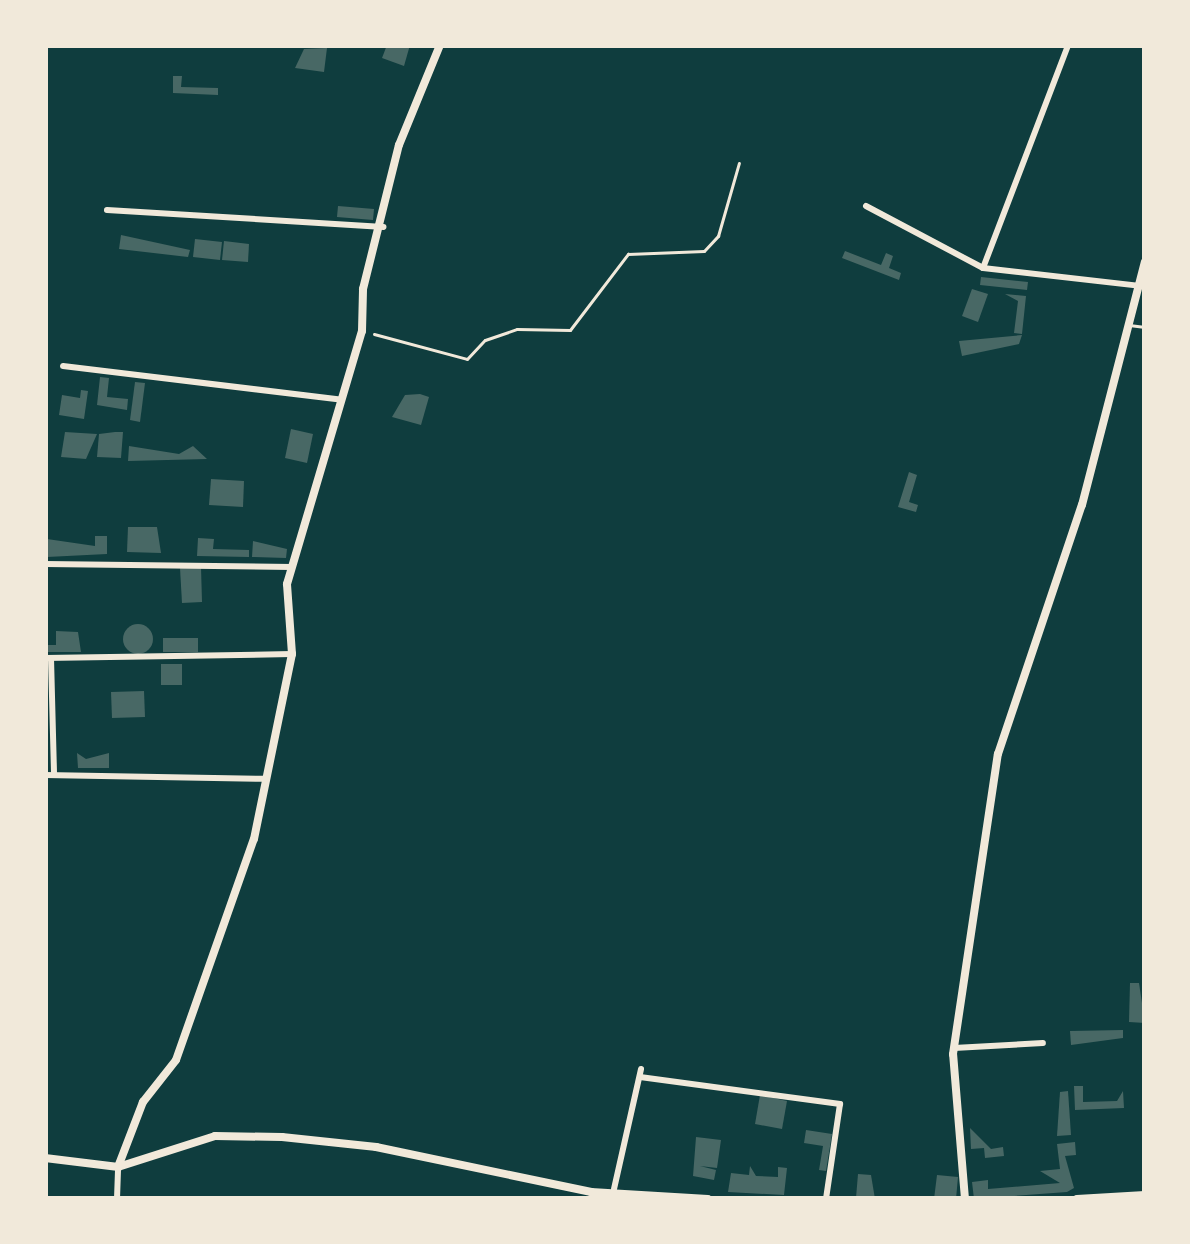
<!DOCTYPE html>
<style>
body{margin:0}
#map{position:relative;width:1190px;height:1244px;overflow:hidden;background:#0f3d3e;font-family:"DM Sans",sans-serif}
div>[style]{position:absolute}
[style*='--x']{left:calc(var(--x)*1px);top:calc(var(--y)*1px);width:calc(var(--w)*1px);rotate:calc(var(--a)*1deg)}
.building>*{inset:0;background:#486865}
.round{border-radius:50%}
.path>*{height:3px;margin:-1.5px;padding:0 1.5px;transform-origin:1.5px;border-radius:1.5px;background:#f1e9da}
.service>*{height:3px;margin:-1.5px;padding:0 1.5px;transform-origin:1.5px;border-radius:1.5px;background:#f1e9da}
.minor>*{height:6px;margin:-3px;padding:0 3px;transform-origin:3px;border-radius:3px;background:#f1e9da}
.tertiary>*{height:8px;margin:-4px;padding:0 4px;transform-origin:4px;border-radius:4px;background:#f1e9da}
span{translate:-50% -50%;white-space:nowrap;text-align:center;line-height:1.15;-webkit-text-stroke:12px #f1e9da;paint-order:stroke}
.frame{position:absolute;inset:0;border:48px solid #f1e9da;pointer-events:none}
</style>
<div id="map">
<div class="building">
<i style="clip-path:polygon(387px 45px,410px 45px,404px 66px,382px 58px)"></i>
<i style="clip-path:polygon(327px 48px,324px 72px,295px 68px,304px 49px)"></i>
<i style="clip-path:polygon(173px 76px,182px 76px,181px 87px,218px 88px,218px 95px,173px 93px)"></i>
<i style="clip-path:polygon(338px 206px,374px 209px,373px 220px,337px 217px)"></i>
<i style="clip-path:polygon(121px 235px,190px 250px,188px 257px,119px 249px)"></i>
<i style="clip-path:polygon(195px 239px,222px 242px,220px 260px,193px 257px)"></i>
<i style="clip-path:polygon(224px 241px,249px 244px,248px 262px,222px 260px)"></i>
<i style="clip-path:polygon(845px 251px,881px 265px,886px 253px,893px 256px,889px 268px,901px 273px,899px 280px,842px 258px)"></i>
<i style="clip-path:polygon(981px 277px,1028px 282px,1027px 290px,980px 285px)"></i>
<i style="clip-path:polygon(972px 289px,988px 294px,978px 322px,962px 316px)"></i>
<i style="clip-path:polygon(1005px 294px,1026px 296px,1022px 334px,1014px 333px,1018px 301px)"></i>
<i style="clip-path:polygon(1022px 335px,1019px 344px,962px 356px,959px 341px)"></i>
<i style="clip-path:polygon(100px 377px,109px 378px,107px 397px,128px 399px,127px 410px,97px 405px)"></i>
<i style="clip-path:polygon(135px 382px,145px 383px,140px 422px,130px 420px)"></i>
<i style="clip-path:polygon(81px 390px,88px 391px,84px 419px,59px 415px,62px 395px,80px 398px)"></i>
<i style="clip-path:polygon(420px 394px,429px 397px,421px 425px,392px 417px,405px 395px)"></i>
<i style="clip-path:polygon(291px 429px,313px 434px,307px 463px,285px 458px)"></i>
<i style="clip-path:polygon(65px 432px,97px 434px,86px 459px,61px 457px)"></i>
<i style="clip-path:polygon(115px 432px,123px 432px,121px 458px,97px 457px,99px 434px)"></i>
<i style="clip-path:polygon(129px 446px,179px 454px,193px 446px,207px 459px,128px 461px)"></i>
<i style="clip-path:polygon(909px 472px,917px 475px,909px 502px,918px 505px,916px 512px,898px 507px)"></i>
<i style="clip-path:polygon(211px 479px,244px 481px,243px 507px,209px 505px)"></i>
<i style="clip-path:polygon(128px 527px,157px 527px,161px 553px,127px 552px)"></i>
<i style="clip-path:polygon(95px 536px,107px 536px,107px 554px,47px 557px,47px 539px,95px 546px)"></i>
<i style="clip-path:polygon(198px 538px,214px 539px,213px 549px,249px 550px,249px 557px,197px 556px)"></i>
<i style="clip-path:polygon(253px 541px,287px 549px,286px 558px,252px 557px)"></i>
<i style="clip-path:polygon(201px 567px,202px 602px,182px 603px,180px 568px)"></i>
<i class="round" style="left:123px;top:624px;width:30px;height:30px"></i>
<i style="clip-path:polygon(56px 631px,78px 632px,81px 652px,45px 652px,45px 645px,56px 645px)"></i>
<i style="clip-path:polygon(163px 638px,198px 638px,198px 652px,163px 652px)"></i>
<i style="clip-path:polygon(161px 664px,182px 664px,182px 685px,161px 685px)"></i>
<i style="clip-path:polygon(144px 691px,145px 717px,112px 718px,111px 692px)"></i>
<i style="clip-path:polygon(77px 753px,86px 759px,109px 753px,109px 768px,78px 768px)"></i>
<i style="clip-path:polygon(1130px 983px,1139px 983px,1145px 1023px,1129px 1022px)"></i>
<i style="clip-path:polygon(1123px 1030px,1123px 1038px,1071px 1045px,1070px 1031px)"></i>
<i style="clip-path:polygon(1074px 1086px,1083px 1086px,1083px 1102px,1117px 1101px,1123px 1091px,1124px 1108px,1075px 1110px)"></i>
<i style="clip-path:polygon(1068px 1091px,1071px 1135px,1057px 1136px,1060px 1092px)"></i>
<i style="clip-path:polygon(760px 1095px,787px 1101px,782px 1129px,755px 1124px)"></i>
<i style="clip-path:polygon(970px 1128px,991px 1149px,1003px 1147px,1004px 1156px,985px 1158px,984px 1148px,971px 1149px)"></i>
<i style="clip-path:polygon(806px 1130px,832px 1134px,826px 1171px,819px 1170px,823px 1146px,804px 1143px)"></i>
<i style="clip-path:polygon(696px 1137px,721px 1140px,717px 1168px,700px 1166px,716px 1170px,714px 1180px,693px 1176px)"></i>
<i style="clip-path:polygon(1075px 1142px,1076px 1155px,1065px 1156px,1074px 1188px,1067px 1192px,974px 1199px,972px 1182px,988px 1180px,988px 1189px,1060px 1183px,1040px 1171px,1060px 1169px,1057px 1144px)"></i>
<i style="clip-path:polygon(750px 1166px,756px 1176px,778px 1177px,778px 1167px,787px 1168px,784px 1195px,728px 1192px,731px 1173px,749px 1175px)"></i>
<i style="clip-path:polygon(858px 1174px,871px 1175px,875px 1199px,856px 1198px)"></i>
<i style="clip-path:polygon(937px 1175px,958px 1177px,956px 1199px,934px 1199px)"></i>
</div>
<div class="path">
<i style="--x:374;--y:334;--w:96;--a:15"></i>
<i style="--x:467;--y:359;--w:26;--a:-47"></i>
<i style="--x:485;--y:340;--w:34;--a:-19"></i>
<i style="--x:517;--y:329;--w:53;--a:1.1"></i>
<i style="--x:570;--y:330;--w:96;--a:-52.7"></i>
<i style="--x:628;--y:254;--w:76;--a:-2.3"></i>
<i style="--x:704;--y:251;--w:21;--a:-47"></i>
<i style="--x:718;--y:236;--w:76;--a:-74"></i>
</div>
<div class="service">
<i style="--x:1129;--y:325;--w:16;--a:7"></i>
</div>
<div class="minor">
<i style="--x:866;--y:206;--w:132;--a:27.9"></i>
<i style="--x:983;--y:268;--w:158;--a:6.5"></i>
<i style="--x:107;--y:210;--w:277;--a:3.5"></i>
<i style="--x:983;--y:268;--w:239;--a:-69.1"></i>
<i style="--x:63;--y:366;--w:281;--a:6.9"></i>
<i style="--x:45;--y:564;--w:247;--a:0.7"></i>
<i style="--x:45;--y:658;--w:247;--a:-0.9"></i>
<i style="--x:51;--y:658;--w:116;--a:88.5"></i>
<i style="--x:45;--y:775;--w:221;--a:1"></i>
<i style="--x:954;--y:1048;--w:89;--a:-3.2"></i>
<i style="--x:640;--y:1077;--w:202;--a:7.7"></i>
<i style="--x:840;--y:1104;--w:96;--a:98.4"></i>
<i style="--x:614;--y:1189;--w:123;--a:-77.3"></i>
<i style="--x:117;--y:1199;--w:32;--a:-88"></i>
</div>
<div class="tertiary">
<i style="--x:45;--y:1158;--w:74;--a:7"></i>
<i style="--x:118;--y:1167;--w:102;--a:-17.7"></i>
<i style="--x:215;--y:1136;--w:67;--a:0.9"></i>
<i style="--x:282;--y:1137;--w:95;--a:6.1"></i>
<i style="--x:376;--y:1147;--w:220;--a:11.8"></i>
<i style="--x:591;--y:1192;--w:117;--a:3.4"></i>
<i style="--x:118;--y:1167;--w:70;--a:-69"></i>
<i style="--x:143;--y:1102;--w:53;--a:-51.8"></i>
<i style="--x:176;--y:1060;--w:234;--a:-70.6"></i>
<i style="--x:254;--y:839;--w:189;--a:-78.4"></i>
<i style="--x:292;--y:654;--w:70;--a:-94.1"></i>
<i style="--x:287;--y:584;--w:264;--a:-73.5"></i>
<i style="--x:362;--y:331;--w:42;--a:-88.6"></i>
<i style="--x:363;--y:289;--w:148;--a:-76"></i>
<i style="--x:399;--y:145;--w:108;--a:-67.7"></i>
<i style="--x:965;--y:1199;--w:145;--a:-94.7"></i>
<i style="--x:953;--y:1054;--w:303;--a:-81.5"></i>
<i style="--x:998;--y:754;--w:263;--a:-71.4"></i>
<i style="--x:1082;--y:505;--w:251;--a:-75.5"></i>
<i style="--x:1077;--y:1199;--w:68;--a:-3.4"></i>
</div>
<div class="frame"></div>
</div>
